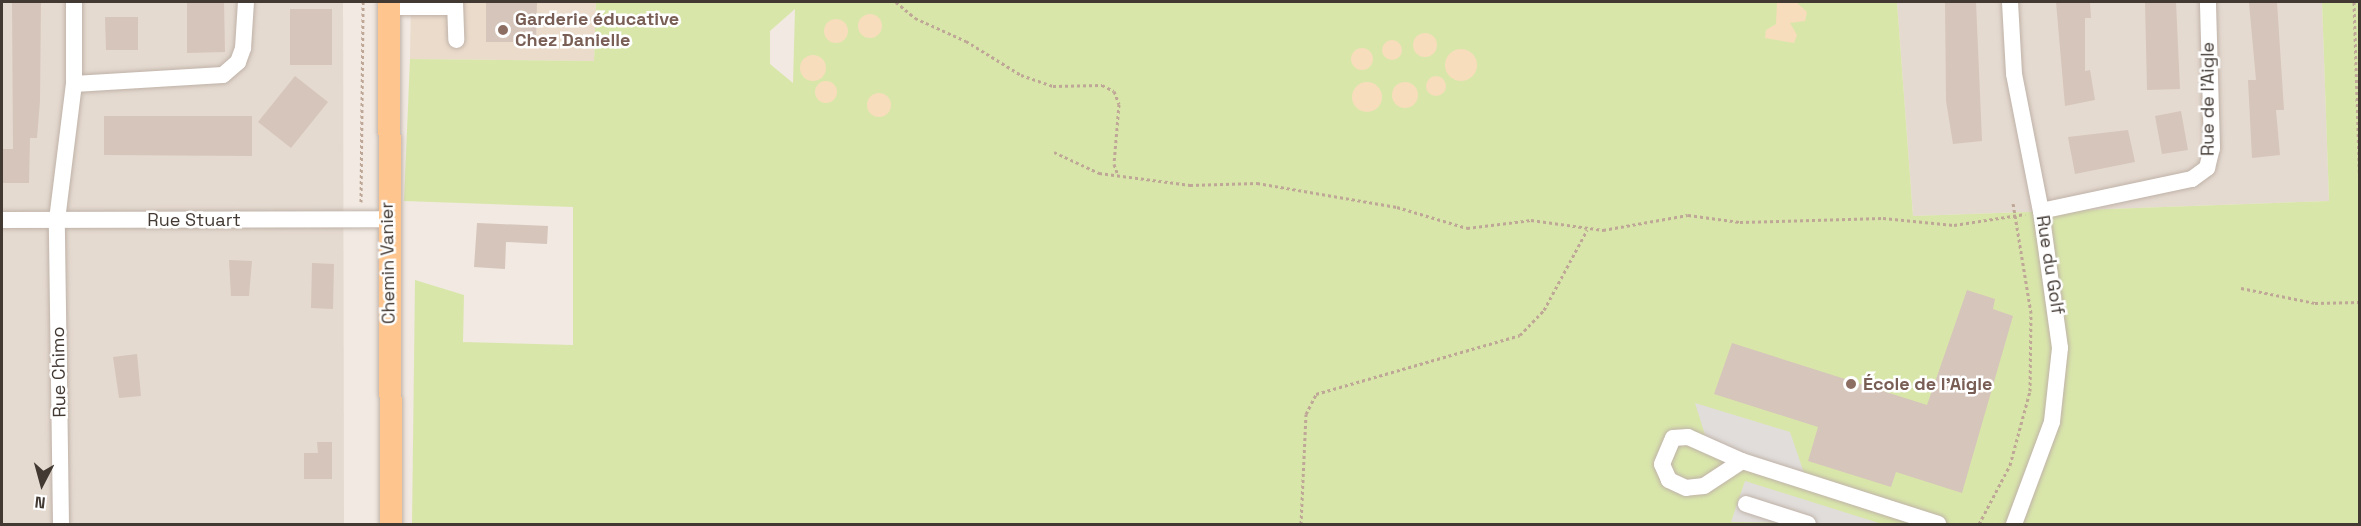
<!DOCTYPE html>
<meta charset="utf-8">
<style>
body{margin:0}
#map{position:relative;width:2361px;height:526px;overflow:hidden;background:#f1e9e2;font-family:"Space Grotesk",sans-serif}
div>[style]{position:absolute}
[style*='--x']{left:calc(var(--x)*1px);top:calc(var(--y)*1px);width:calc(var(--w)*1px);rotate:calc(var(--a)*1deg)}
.residential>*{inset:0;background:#e5dad0}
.education>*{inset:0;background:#ebdbcb}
.green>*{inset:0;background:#d9e6aa}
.sand>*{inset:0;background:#f7ddbc}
.round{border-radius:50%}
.parking>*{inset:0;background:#e1dddb}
.building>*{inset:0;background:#d6c5ba}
.path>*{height:3px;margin-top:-1.5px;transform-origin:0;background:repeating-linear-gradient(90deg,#bea796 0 3px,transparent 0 6px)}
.roads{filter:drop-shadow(0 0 2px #bfb2a8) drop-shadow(0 0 2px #bfb2a8)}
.minor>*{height:16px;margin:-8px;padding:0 8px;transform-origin:8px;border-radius:8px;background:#fff}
.major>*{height:22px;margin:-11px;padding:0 11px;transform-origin:11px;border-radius:11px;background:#fec58e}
.dots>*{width:16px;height:16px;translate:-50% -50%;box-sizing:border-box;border:3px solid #fff;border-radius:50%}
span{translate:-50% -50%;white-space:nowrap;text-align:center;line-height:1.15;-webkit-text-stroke:5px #fff;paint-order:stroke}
.education-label{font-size:18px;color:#785e54;font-weight:700}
.left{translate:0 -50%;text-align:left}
.street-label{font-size:18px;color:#423933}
.frame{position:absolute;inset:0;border:3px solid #423933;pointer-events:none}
.north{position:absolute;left:12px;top:454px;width:60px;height:60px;-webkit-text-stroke:4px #fff;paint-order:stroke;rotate:186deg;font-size:16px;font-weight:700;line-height:24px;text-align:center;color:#423933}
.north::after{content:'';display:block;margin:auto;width:21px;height:27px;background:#423933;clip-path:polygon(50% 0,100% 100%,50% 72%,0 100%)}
</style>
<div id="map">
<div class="residential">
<i style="clip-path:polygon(2px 2px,343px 2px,344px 524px,2px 524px)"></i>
<i style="clip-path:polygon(1897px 2px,2322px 2px,2329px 201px,1913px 216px)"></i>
</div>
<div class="education">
<i style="clip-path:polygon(411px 2px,596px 2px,594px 61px,410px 59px)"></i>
</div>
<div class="green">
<i style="clip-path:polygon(evenodd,596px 2px,1897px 2px,1913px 216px,2329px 201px,2322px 2px,2359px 2px,2359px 524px,412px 524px,415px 280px,464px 295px,463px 342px,573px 345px,573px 207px,404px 201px,410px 59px,594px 61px,596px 2px,795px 9px,793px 83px,770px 64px,770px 31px,795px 9px)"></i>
</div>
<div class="sand">
<i style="clip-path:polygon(1777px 2px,1796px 2px,1807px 12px,1805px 21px,1790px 23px,1797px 35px,1794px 43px,1765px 38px,1766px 30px,1776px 24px)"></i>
<i class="round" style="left:858px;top:14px;width:24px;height:24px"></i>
<i class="round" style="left:824px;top:19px;width:24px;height:24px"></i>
<i class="round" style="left:1413px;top:33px;width:24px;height:24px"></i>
<i class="round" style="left:1382px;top:40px;width:20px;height:20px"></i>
<i class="round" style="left:1351px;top:48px;width:22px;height:22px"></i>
<i class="round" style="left:1445px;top:49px;width:32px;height:32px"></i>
<i class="round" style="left:800px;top:55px;width:26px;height:26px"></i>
<i class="round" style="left:1426px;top:76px;width:20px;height:20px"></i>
<i class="round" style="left:815px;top:81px;width:22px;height:22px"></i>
<i class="round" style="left:1392px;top:82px;width:26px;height:26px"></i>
<i class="round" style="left:1352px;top:82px;width:30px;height:30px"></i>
<i class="round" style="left:867px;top:93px;width:24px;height:24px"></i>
</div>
<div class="parking">
<i style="clip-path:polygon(1695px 403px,1790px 432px,1804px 473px,1707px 441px)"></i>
<i style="clip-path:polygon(1745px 481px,1882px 524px,1731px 522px)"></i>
</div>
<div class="building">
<i style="clip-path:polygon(12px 2px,41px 2px,40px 101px,37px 138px,30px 138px,29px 183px,2px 183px,2px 149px,13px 149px)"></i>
<i style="clip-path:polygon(187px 2px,224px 2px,225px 52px,187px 53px)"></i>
<i style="clip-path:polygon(486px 2px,537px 2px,536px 42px,486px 42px)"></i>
<i style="clip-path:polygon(1945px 2px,1976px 2px,1982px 141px,1953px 144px,1946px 101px)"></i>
<i style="clip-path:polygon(2056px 2px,2090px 2px,2091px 18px,2085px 18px,2085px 71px,2090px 70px,2095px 100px,2065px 106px)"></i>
<i style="clip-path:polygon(2145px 2px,2176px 2px,2180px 89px,2147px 90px)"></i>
<i style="clip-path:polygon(2277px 2px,2284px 110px,2276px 110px,2280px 155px,2252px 158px,2248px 80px,2256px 80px,2249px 3px)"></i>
<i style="clip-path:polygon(290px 9px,332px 9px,332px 65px,290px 65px)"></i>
<i style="clip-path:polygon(105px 17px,138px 17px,138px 50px,106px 50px)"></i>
<i style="clip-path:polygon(295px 76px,328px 102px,291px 148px,258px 122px)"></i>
<i style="clip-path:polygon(2181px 111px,2188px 150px,2162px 154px,2155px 116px)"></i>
<i style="clip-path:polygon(104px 116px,252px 116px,252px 156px,104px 155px)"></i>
<i style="clip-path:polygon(2128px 130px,2135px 162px,2075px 174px,2068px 137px)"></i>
<i style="clip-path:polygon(477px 223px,548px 226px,547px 244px,506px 242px,505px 269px,474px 267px)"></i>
<i style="clip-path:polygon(229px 260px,252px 261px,249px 296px,231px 296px)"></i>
<i style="clip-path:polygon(312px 263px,334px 264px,333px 309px,311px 308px)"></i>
<i style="clip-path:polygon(1967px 290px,1995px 299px,1993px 309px,2013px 316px,1962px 493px,1896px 472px,1891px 487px,1808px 461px,1818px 427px,1714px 394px,1732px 343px,1927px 405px)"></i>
<i style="clip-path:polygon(137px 354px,141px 396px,119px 398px,113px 357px)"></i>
<i style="clip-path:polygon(317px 442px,332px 442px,332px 479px,304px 479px,304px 453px,318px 453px)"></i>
</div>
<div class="path">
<i style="--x:896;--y:2;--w:25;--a:40"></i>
<i style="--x:915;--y:18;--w:56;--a:24.3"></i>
<i style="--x:966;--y:41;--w:65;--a:31.7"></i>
<i style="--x:1021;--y:75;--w:34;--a:19"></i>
<i style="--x:1053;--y:86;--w:49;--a:-1.2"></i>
<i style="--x:1102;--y:85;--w:13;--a:27"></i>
<i style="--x:1114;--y:91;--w:14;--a:69"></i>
<i style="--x:1119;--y:104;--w:60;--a:94.8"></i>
<i style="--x:1114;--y:164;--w:12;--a:70"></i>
<i style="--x:2354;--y:2;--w:187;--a:88.2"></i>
<i style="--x:1054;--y:152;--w:50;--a:25"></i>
<i style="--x:1099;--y:173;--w:92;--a:7.5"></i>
<i style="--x:1190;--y:185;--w:67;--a:-1.7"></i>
<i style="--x:1257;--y:183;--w:142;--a:9.7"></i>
<i style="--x:1397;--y:207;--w:73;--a:16.7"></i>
<i style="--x:1467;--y:228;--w:64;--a:-7.1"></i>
<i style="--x:1531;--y:220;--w:73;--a:7.9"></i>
<i style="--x:1603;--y:230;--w:86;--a:-10"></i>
<i style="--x:1688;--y:215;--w:52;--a:7.7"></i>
<i style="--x:1740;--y:222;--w:143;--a:-1.6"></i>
<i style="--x:1883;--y:218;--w:71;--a:5.6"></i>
<i style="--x:1954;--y:225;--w:72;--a:-8.8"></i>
<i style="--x:361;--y:202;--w:200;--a:-89.4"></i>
<i style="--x:2241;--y:288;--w:76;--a:11.5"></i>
<i style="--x:2315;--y:303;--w:45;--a:-1.3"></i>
<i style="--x:1301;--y:524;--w:110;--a:-87.4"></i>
<i style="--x:1306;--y:414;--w:22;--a:-63"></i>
<i style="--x:1316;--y:394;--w:212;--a:-16.1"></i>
<i style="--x:1520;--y:335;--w:35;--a:-46"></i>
<i style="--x:1544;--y:310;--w:91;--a:-61.7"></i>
<i style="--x:1979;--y:524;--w:67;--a:-62.3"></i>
<i style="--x:2010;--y:465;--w:77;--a:-74.9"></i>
<i style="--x:2030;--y:391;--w:78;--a:-89.3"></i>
<i style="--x:2031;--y:313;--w:111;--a:-99.3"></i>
</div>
<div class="roads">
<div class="minor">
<i style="--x:455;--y:2;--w:38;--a:88"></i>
<i style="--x:2010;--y:2;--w:72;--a:86.8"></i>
<i style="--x:2014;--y:74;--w:140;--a:78.9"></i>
<i style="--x:2041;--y:211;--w:138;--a:82.1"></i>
<i style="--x:2060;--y:348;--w:74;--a:96.2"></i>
<i style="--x:2052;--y:422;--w:109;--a:110.4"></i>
<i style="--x:389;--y:7;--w:66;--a:0"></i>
<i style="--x:74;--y:84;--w:149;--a:-3.5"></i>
<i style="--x:223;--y:75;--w:20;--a:-41"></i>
<i style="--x:238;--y:62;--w:15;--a:-70"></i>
<i style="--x:243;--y:48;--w:46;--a:-86.3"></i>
<i style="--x:2041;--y:211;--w:154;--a:-12"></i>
<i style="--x:2192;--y:179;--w:19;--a:-36"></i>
<i style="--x:2207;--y:168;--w:21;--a:-76"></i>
<i style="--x:2212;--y:148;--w:146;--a:-91.6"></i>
<i style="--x:2;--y:220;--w:385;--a:-0.1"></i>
<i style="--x:1742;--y:461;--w:45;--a:146.7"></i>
<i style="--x:1704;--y:486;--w:18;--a:174"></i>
<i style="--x:1686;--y:488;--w:19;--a:-155"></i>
<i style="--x:1669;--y:480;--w:17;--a:-114"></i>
<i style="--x:1662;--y:464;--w:28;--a:-67"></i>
<i style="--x:1673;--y:438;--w:15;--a:-4"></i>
<i style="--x:1688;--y:437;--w:59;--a:24"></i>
<i style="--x:1742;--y:461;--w:206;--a:17.8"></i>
<i style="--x:1746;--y:504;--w:65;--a:17.9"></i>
<i style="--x:61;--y:524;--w:304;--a:-90.8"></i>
<i style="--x:57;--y:220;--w:137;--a:-82.9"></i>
<i style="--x:74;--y:84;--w:82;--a:-90"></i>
</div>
<div class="major">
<i style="--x:389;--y:2;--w:522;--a:89.78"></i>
</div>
</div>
<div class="dots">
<i style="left:503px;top:30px;background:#8d6e63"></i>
<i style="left:1851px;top:384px;background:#8d6e63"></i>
</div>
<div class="education-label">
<span class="left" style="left:515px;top:30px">Garderie éducative<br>Chez Danielle</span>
<span class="left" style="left:1863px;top:384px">École de l'Aigle</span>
</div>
<div class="street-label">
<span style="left:2208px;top:99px;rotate:-90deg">Rue de l'Aigle</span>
<span style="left:194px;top:220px">Rue Stuart</span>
<span style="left:388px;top:263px;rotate:-91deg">Chemin Vanier</span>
<span style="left:2050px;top:265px;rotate:81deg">Rue du Golf</span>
<span style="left:59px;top:372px;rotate:-91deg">Rue Chimo</span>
</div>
<div class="frame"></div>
<div class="north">N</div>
</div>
